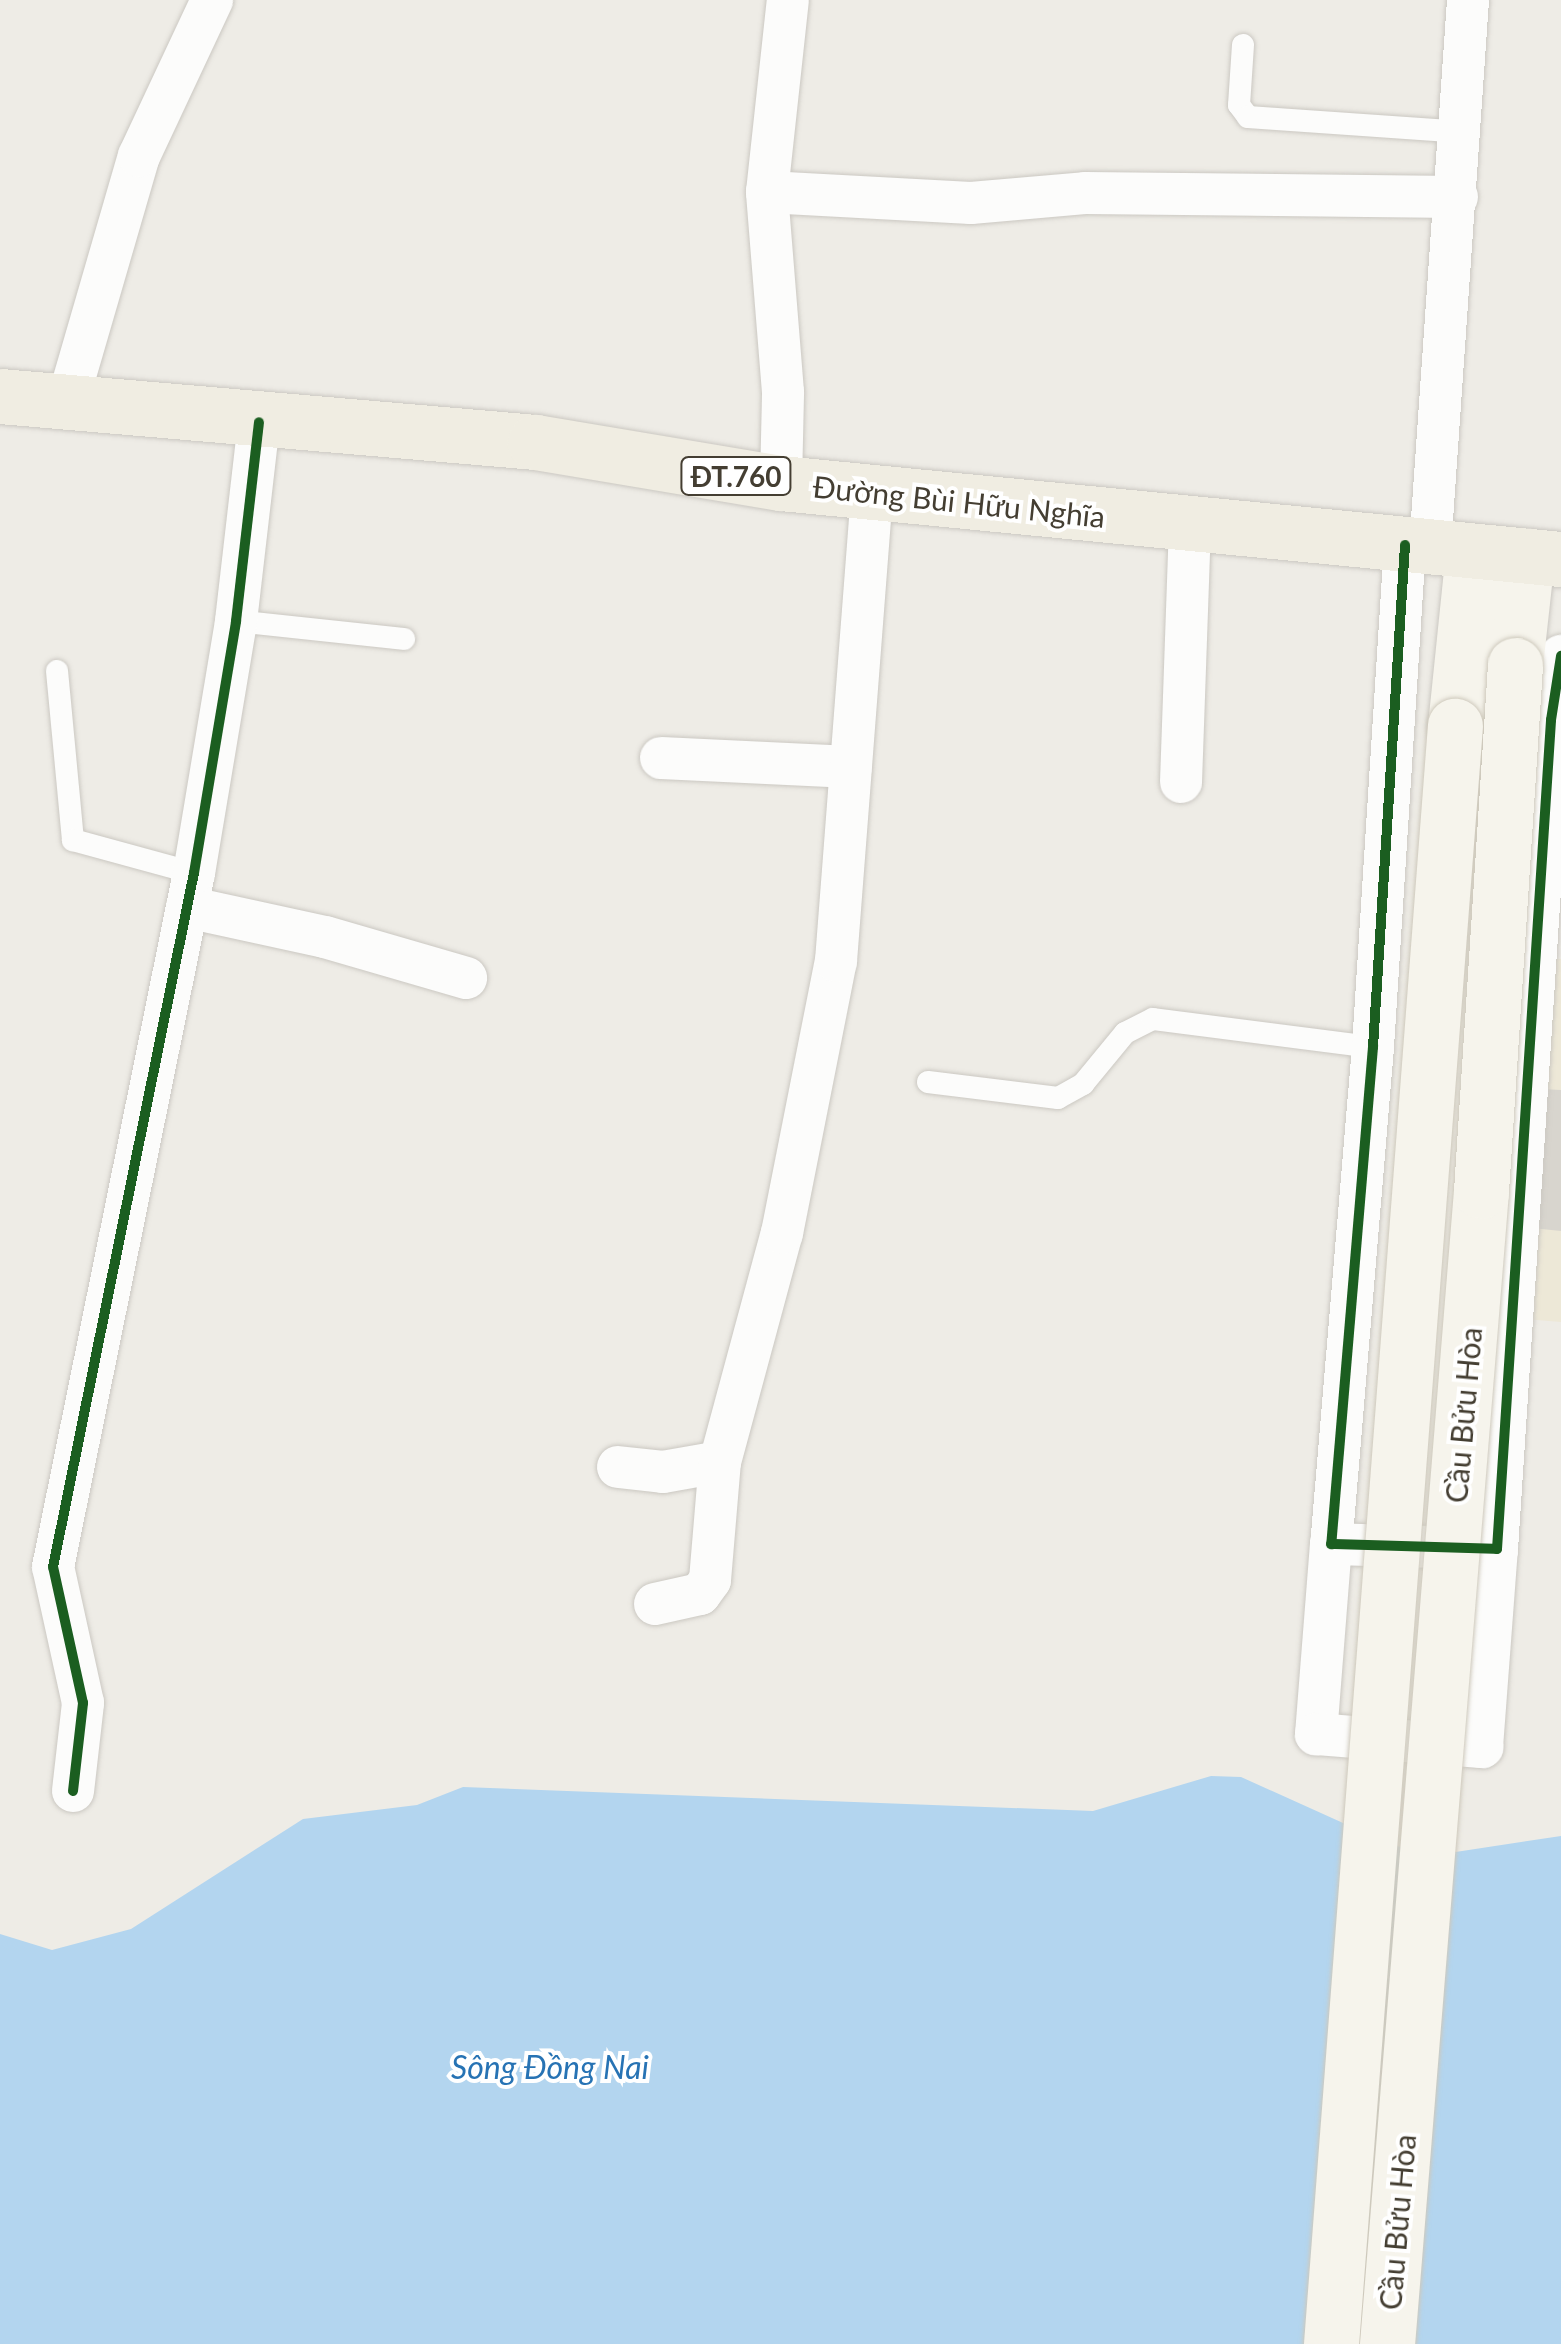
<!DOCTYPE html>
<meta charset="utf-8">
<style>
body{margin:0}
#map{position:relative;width:1561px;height:2344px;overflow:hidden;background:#eeece6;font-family:Lato,sans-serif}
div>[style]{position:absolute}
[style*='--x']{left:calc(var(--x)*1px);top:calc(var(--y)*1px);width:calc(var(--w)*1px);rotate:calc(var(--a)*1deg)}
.education>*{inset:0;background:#ede8d7}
.water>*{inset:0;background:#b3d5ef}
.building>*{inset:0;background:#d8d5ce}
.roads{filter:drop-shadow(0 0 2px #cbc8c2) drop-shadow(0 0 2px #cbc8c2)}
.lane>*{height:22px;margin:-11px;padding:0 11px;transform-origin:11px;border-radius:11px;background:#fcfcfb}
.street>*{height:42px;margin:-21px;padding:0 21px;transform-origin:21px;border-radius:21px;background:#fcfcfb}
.secondary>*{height:55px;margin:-27.5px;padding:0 27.5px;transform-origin:27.5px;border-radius:27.5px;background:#f6f4ec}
.primary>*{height:55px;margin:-27.5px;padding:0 27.5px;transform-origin:27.5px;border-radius:27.5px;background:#f0ede2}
.bridges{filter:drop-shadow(0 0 2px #cec9bc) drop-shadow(0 0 2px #cec9bc)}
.secondary-bridge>*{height:55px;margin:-27.5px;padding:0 27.5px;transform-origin:27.5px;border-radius:27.5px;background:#f6f4ec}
.cycleway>*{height:10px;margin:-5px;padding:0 5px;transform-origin:5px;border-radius:5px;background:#1b5e20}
span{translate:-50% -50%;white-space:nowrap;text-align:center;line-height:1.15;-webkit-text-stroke:8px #fff;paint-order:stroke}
.shield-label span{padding:2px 8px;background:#fff;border:2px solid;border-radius:8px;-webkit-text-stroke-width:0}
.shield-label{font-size:28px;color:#443e32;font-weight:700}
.street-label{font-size:30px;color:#443e32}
.water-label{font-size:32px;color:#2773b4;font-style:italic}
</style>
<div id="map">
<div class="education">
<i style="clip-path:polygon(1550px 958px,1561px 959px,1561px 1322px,1525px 1319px)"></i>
</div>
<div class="water">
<i style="clip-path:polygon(1211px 1776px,1241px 1777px,1394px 1846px,1449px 1853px,1561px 1836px,1561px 2344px,0 2344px,0 1934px,52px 1950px,131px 1929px,303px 1819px,417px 1805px,463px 1787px,1093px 1811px)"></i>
</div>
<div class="building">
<i style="clip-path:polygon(1541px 1089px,1561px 1090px,1561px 1231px,1532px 1228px)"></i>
</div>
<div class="roads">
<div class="lane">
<i style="--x:1243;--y:45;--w:60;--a:93.8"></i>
<i style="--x:1239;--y:105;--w:15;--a:53"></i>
<i style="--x:1248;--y:117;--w:216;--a:4"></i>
<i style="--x:236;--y:621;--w:169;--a:6.1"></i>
<i style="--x:57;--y:671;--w:170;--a:84.6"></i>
<i style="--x:73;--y:840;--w:125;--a:15.3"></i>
<i style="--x:928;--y:1082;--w:131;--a:7"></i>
<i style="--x:1058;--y:1098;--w:29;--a:-29"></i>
<i style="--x:1083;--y:1084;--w:66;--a:-50.5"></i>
<i style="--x:1125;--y:1033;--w:31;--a:-27"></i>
<i style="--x:1153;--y:1019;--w:222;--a:7.3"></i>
</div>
<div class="street">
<i style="--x:767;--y:192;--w:204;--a:3.1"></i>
<i style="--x:971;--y:203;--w:114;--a:-5"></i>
<i style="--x:1085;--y:193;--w:372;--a:0.6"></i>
<i style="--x:68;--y:400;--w:254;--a:-73.8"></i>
<i style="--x:139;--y:156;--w:172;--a:-64.9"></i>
<i style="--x:781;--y:483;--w:91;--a:-88.7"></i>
<i style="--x:783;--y:392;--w:201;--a:-94.6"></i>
<i style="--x:767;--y:192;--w:193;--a:-83.8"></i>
<i style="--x:1405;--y:545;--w:503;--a:93.65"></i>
<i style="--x:1373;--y:1047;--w:499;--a:94.8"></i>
<i style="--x:1331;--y:1544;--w:166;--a:1.7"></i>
<i style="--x:1497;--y:1549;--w:831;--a:-86.27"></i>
<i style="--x:1551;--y:720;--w:65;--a:-81.1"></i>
<i style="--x:1430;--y:548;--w:549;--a:-86.03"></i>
<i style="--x:661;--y:758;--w:190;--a:2.7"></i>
<i style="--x:1181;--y:782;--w:257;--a:-88"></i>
<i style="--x:187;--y:907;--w:141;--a:12.3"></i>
<i style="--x:325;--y:937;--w:147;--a:16.2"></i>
<i style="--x:618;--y:1467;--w:45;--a:6.3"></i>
<i style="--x:663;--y:1472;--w:58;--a:-10"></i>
<i style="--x:720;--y:1462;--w:237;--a:-74.9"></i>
<i style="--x:782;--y:1233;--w:277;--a:-78.8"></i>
<i style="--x:836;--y:961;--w:469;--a:-85.6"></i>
<i style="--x:1331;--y:1544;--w:191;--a:94.5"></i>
<i style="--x:1316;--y:1734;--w:167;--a:4.5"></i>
<i style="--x:1482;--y:1747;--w:199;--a:-85.7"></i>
<i style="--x:655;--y:1604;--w:46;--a:-12.5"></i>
<i style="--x:700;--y:1594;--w:17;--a:-54"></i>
<i style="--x:710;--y:1580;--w:118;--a:-85.2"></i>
<i style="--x:73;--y:1791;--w:89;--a:-83.5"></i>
<i style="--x:83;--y:1703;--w:139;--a:-102.4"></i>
<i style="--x:53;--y:1567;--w:708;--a:-78.52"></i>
<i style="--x:194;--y:873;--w:255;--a:-80.5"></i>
<i style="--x:236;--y:621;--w:200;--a:-83.4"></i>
</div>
<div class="secondary">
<i style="--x:1515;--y:665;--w:110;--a:-83.7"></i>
<i style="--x:1455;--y:726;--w:176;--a:-84.1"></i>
</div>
<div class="primary">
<i style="--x:0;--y:396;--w:537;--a:4.91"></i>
<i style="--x:535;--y:442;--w:249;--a:9.5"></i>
<i style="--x:781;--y:483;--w:784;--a:5.57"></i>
</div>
</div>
<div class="bridges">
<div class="secondary-bridge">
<i style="--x:1331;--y:2344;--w:1623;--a:-85.62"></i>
<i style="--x:1387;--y:2344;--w:1157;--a:-85.34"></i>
<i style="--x:1481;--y:1191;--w:527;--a:-86.3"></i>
</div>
</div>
<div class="cycleway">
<i style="--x:1405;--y:545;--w:503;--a:93.65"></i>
<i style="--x:1373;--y:1047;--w:499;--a:94.8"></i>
<i style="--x:1331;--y:1544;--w:166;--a:1.7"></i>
<i style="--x:1497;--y:1549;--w:831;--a:-86.27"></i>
<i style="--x:1551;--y:720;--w:65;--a:-81.1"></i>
<i style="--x:73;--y:1791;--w:89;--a:-83.5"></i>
<i style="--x:83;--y:1703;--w:139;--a:-102.4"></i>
<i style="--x:53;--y:1567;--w:708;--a:-78.52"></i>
<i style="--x:194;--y:873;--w:255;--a:-80.5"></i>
<i style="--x:236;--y:621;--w:200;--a:-83.4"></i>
</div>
<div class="shield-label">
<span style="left:736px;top:476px">ĐT.760</span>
</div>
<div class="street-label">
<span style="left:959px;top:501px;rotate:6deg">Đường Bùi Hữu Nghĩa</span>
<span style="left:1463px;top:1415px;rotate:-85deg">Cầu Bửu Hòa</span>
<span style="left:1397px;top:2222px;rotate:-85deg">Cầu Bửu Hòa</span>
</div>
<div class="water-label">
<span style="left:550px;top:2067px">Sông Đồng Nai</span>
</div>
</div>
